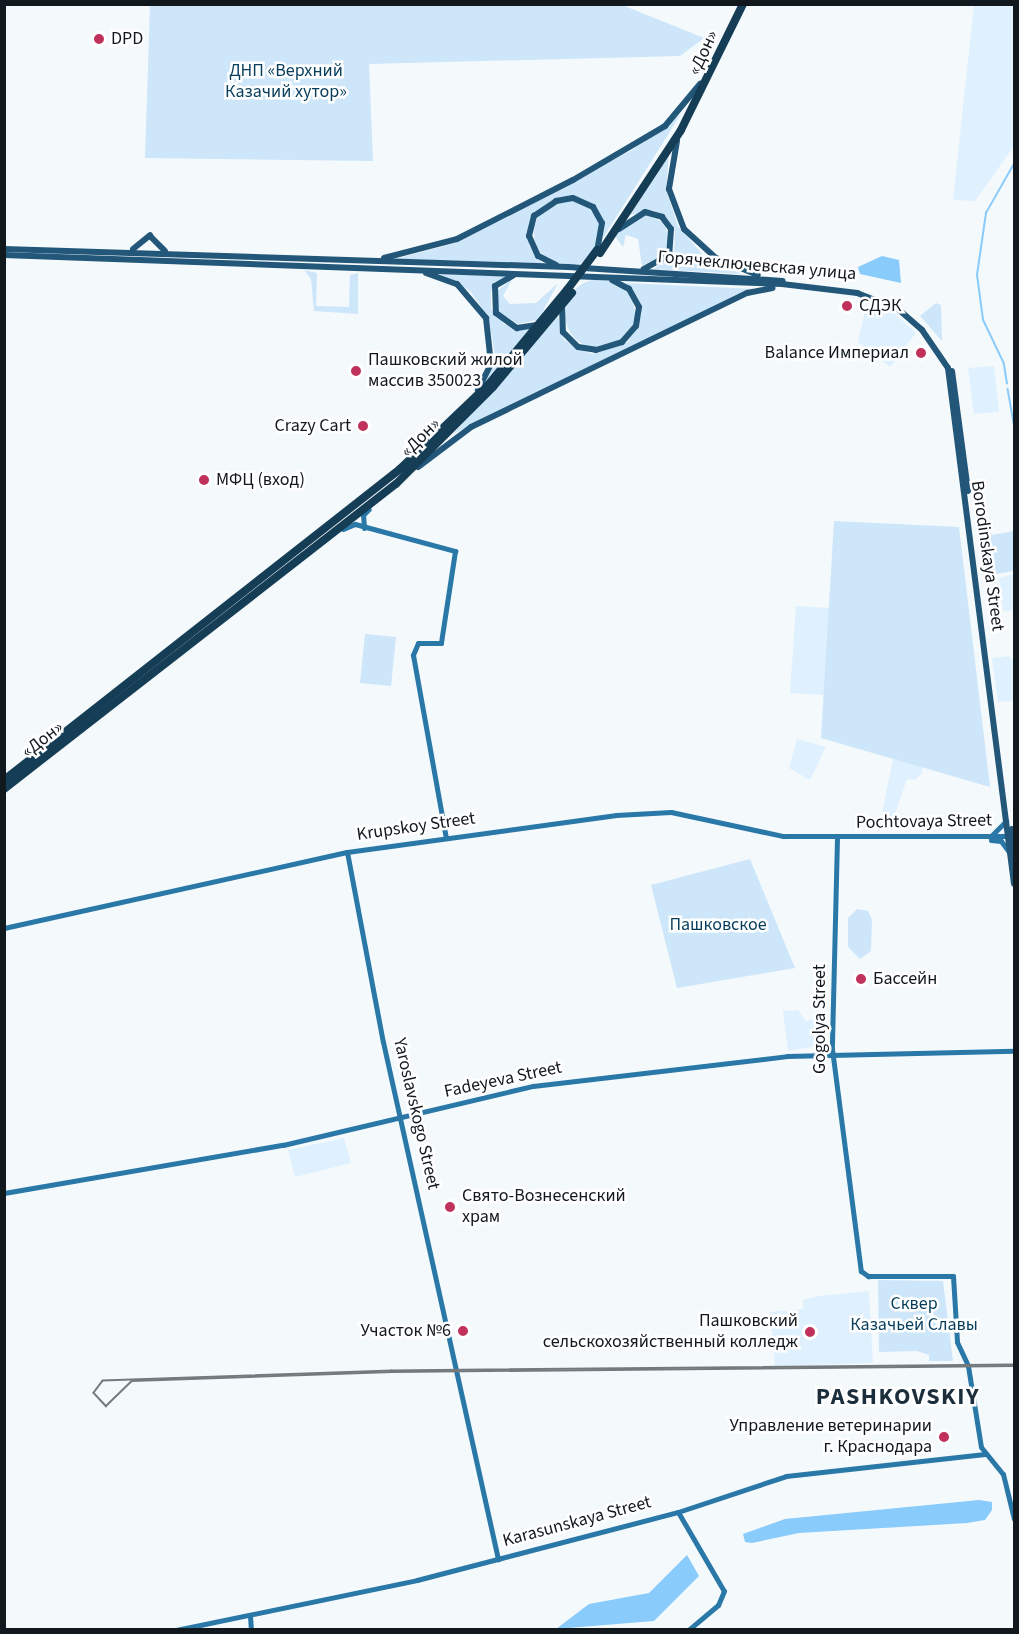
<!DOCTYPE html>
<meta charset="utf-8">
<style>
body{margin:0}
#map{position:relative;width:1019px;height:1634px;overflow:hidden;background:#f4f9fc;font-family:"Source Sans 3",sans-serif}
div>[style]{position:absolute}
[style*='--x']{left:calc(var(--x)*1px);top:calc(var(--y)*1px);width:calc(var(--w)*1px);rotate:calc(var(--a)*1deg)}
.built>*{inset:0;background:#dff1fe}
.green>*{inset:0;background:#cde6f9}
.round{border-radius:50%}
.water>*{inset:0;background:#89cbfa}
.stream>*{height:1.5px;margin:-0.75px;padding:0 0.75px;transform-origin:0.75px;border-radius:0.75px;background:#89cbfa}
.secondary>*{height:5px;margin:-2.5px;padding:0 2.5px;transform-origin:2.5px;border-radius:2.5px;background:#2a78a8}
.primary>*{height:6px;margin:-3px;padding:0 3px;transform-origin:3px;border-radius:3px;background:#235779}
.highway>*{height:8px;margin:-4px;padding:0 4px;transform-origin:4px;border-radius:4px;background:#163d56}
.tram>*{height:1.5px;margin:-0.75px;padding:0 0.75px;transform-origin:0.75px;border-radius:0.75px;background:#737a7e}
.highway-bridge>*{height:8px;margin:-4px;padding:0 4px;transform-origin:4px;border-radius:4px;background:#163d56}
.dots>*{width:16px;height:16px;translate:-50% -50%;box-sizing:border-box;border:3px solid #fff;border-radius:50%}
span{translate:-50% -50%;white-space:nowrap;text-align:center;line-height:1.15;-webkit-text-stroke:5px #fff;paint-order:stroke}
.poi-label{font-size:18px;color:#11191f}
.left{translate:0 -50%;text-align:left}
.right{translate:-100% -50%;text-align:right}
.street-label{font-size:18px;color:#11191f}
.park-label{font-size:18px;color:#073e5c}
.district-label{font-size:24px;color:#1c2e3b;font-weight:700;letter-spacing:1.5px}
.frame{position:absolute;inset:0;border:6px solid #11191f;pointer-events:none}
</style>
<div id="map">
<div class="built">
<i style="clip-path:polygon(974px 5px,1014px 5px,1014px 146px,975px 201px,953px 200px)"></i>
<i style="clip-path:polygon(867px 302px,892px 311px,916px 333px,890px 367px,858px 342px)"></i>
<i style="clip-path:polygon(994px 366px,999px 412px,974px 414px,968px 368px)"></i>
<i style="clip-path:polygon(1014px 574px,1014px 610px,1003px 611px,999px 578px)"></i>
<i style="clip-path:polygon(796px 606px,830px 608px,826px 695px,790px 693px)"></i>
<i style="clip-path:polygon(1009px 656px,1014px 661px,1014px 701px,998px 702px,992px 658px)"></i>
<i style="clip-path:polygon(797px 739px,826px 747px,810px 780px,789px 768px)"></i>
<i style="clip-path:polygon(893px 759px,923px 766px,922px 773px,915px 780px,907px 779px,890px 828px,879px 828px)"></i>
<i style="clip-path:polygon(798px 1010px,806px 1021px,824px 1017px,828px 1044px,788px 1051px,783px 1011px)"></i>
<i style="clip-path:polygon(344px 1138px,351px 1163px,295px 1177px,288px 1150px)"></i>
<i style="clip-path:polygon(869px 1291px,873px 1363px,775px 1366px,770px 1312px,803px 1309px,803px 1300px,819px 1296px)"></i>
</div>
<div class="green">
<i style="clip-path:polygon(150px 5px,622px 5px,704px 38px,680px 56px,369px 64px,373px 161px,145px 158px)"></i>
<i style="clip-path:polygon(681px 114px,603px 238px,604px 222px,594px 206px,574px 197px,552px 200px,533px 216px,529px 245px,542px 263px,396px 259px,455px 243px,634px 149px)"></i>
<i style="clip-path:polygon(669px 153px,666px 190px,678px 226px,704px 256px,741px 274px,654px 269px,674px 252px,675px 228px,654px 210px,630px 215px)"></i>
<i class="round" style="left:534px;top:200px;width:66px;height:66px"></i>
<i style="clip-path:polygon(647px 215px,665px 223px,670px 251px,642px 266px,638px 239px,626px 235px,623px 247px,615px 236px,629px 220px)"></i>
<i style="clip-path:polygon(304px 270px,317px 273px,316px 306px,349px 307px,350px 275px,358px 273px,358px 314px,314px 311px,311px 279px)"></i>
<i style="clip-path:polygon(440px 274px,505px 276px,491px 291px,491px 308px,504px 324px,533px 330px,483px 387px,495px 356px,489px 318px,470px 291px)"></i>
<i style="clip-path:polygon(512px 279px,503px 296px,510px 304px,536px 303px,558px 283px,538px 320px,518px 324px,500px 314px,495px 293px)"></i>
<i class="round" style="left:565px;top:279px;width:70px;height:70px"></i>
<i style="clip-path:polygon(626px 283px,756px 289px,453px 434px,558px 316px,564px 339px,577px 349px,593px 354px,628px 342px,642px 314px)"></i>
<i style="clip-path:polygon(936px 303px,941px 305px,942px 341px,920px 316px)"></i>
<i style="clip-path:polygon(979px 510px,992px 535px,1014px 531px,1014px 571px,985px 576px,975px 511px)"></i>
<i style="clip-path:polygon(834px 521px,959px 527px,990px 787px,821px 738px)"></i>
<i style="clip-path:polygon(365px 634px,396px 637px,391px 686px,360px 683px)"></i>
<i style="clip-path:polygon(750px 859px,795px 968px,677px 988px,651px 885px)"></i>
<i style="clip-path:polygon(857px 909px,868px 911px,872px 920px,871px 951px,860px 959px,848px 947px,848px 918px)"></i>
<i style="clip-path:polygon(878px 1280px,943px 1281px,953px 1361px,929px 1361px,929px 1355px,917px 1351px,879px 1352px)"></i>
</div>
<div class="water">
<i style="clip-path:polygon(882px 256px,899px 260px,901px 283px,860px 274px,858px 267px)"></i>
<i style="clip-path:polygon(979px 1500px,992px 1502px,992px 1510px,985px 1520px,967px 1523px,799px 1533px,752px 1543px,745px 1542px,743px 1534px,785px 1519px)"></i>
<i style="clip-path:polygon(687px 1555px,699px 1576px,654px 1621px,556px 1629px,589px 1604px,649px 1593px)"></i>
</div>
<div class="stream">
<i style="--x:1007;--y:384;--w:20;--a:-99"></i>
<i style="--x:1004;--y:364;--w:49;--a:-115.5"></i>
<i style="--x:983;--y:320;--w:45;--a:-97.6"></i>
<i style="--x:977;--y:275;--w:63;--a:-81.7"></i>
<i style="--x:986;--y:213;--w:56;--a:-60.3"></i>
<i style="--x:1008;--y:389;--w:34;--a:80"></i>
</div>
<div class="secondary">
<i style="--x:364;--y:528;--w:13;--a:-94"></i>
<i style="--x:363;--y:515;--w:8;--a:-45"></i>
<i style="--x:343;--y:529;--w:13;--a:-23"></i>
<i style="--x:355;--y:524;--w:104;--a:15.1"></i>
<i style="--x:455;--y:551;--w:93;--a:98.7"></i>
<i style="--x:441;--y:643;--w:23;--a:180"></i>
<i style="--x:418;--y:643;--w:13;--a:113"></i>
<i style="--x:413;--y:655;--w:186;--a:79.8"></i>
<i style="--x:990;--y:837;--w:23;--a:-45"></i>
<i style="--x:837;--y:838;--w:211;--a:91.4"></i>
<i style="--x:832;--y:1049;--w:224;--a:82.6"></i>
<i style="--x:861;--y:1271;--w:9;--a:36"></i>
<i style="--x:868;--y:1276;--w:85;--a:0"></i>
<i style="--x:953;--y:1276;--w:66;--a:86.5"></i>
<i style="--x:957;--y:1342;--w:26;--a:65"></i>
<i style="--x:968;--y:1366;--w:82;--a:80.9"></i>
<i style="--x:981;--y:1447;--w:35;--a:51"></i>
<i style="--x:1003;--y:1474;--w:46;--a:76.3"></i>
<i style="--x:991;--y:840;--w:10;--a:6"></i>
<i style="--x:1001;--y:841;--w:14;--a:54"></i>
<i style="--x:347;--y:852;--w:193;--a:79.3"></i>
<i style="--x:383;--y:1042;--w:530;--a:77.46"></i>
<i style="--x:4;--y:928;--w:351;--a:-12.5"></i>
<i style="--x:347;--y:852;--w:272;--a:-7.8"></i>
<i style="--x:616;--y:815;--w:55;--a:-3.1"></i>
<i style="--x:671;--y:812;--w:115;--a:12.1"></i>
<i style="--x:783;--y:836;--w:229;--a:0"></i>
<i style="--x:4;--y:1193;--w:283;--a:-9.8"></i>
<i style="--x:283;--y:1145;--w:257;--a:-13.3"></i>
<i style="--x:533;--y:1086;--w:256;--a:-6.7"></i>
<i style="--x:787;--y:1056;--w:227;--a:-1.3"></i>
<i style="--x:678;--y:1512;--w:91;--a:59.8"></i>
<i style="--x:724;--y:1591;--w:15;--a:113"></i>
<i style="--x:718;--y:1605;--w:39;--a:140"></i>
<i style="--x:250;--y:1616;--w:14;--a:86"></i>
<i style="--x:176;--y:1630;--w:246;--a:-11.7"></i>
<i style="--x:417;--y:1580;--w:270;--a:-14.6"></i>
<i style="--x:678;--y:1512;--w:114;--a:-18.4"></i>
<i style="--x:786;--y:1476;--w:200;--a:-6.3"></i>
</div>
<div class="primary">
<i style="--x:677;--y:141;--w:49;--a:99.5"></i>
<i style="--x:669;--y:189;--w:43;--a:69.4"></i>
<i style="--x:684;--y:229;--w:43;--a:42.2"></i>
<i style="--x:716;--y:258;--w:45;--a:22"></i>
<i style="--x:619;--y:229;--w:31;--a:-33"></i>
<i style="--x:645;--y:212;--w:18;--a:16"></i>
<i style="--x:662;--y:217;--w:15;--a:53"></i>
<i style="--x:671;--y:229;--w:26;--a:94"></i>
<i style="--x:669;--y:255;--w:29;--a:151"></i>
<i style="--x:150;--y:236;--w:21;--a:45"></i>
<i style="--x:4;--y:249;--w:564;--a:1.83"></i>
<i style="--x:568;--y:267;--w:215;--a:3.7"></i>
<i style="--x:133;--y:249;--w:22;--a:-39"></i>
<i style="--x:4;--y:255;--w:779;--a:2.13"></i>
<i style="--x:782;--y:284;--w:76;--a:6.8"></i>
<i style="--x:857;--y:293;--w:44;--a:21.3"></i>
<i style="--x:898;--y:309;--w:32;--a:41"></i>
<i style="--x:922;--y:330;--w:46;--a:55.6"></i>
<i style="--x:948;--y:368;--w:520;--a:82.71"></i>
<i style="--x:384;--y:258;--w:75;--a:-14.6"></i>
<i style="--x:457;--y:239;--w:130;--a:-27"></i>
<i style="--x:573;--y:180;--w:107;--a:-30.4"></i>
<i style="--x:665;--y:126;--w:55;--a:-50.2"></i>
<i style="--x:556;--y:265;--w:20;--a:-153"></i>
<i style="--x:538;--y:256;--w:22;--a:-114"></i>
<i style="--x:529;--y:236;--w:21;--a:-76"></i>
<i style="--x:534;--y:216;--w:27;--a:-34"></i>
<i style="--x:556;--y:201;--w:17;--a:-10"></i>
<i style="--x:573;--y:198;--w:22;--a:24"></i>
<i style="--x:593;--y:207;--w:18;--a:61"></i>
<i style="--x:602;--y:223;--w:27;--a:100"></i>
<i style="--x:426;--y:273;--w:33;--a:20"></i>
<i style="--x:457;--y:284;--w:45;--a:49.5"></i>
<i style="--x:486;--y:318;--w:46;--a:83.8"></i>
<i style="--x:491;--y:364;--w:29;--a:117"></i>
<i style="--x:514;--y:275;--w:22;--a:150"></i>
<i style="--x:495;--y:286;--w:27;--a:88"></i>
<i style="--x:496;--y:313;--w:26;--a:36"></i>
<i style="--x:517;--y:328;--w:20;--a:-9"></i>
<i style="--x:562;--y:306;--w:26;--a:88"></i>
<i style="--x:563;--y:332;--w:21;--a:45"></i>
<i style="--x:578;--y:347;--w:18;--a:9"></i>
<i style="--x:596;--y:350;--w:27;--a:-17"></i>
<i style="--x:622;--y:342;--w:21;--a:-49"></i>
<i style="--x:636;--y:326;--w:19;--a:-81"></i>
<i style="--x:639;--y:307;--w:21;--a:-119"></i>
<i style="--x:629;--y:289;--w:19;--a:-152"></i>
<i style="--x:952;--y:371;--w:121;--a:82.4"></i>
<i style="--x:418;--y:467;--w:66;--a:-37"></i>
<i style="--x:471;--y:427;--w:307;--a:-25.9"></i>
<i style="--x:747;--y:293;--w:26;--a:-11"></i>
<i style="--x:1012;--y:829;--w:24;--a:85"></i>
</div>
<div class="highway">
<i style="--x:600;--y:253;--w:147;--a:-56.6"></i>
<i style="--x:681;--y:130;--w:140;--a:-63.8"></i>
<i style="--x:4;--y:780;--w:504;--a:-38.14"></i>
<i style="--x:400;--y:469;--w:122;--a:-43.7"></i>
<i style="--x:488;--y:385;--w:124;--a:-50.3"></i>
<i style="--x:4;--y:789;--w:497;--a:-37.9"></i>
<i style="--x:396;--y:484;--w:137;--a:-45"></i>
<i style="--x:493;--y:387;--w:123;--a:-50"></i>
</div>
<div class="tram">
<i style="--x:1014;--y:1365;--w:622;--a:179.45"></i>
<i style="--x:392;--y:1371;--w:289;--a:178"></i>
<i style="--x:103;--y:1381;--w:15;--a:127"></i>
<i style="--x:94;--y:1393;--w:18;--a:47"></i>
<i style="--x:106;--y:1406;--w:36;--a:-44"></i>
<i style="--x:132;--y:1381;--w:260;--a:-2"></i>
<i style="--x:392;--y:1372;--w:622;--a:-0.55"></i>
</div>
<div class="highway-bridge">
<i style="--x:567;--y:290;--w:50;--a:-53.1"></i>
</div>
<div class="dots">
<i style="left:99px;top:39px;background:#c0315b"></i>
<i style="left:847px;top:306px;background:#c0315b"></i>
<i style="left:921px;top:353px;background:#c0315b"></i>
<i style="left:356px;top:371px;background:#c0315b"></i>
<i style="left:363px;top:426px;background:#c0315b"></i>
<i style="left:204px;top:480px;background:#c0315b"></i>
<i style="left:861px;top:979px;background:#c0315b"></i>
<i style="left:450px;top:1207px;background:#c0315b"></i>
<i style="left:463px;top:1331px;background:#c0315b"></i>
<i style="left:810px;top:1332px;background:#c0315b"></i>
<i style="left:944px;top:1437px;background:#c0315b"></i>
</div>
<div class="poi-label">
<span class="left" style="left:111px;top:39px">DPD</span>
<span class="left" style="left:859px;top:306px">СДЭК</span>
<span class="right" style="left:909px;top:353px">Balance Империал</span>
<span class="left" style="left:368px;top:371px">Пашковский жилой<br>массив 350023</span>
<span class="right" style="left:351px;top:426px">Crazy Cart</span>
<span class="left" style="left:216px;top:480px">МФЦ (вход)</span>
<span class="left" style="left:873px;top:979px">Бассейн</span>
<span class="left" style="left:462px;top:1207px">Свято-Вознесенский<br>храм</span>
<span class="right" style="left:798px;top:1332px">Пашковский<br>сельскохозяйственный колледж</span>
<span class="right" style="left:451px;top:1331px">Участок №6</span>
<span class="right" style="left:932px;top:1437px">Управление ветеринарии<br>г. Краснодара</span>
</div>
<div class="street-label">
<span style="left:704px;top:53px;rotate:-65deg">«Дон»</span>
<span style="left:757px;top:266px;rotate:5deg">Горячеключевская улица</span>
<span style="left:421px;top:438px;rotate:-45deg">«Дон»</span>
<span style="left:987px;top:556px;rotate:82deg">Borodinskaya Street</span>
<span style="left:43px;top:740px;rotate:-38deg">«Дон»</span>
<span style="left:924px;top:822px;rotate:-1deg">Pochtovaya Street</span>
<span style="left:416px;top:827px;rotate:-8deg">Krupskoy Street</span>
<span style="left:820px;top:1019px;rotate:-90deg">Gogolya Street</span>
<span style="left:503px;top:1080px;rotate:-12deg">Fadeyeva Street</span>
<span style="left:416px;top:1114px;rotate:77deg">Yaroslavskogo Street</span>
<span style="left:577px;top:1522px;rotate:-15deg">Karasunskaya Street</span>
</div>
<div class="park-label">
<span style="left:286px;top:82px">ДНП «Верхний<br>Казачий хутор»</span>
<span style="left:718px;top:925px">Пашковское</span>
<span style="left:914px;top:1315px">Сквер<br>Казачьей Славы</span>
</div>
<div class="district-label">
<span style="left:898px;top:1397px">PASHKOVSKIY</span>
</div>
<div class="frame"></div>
</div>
